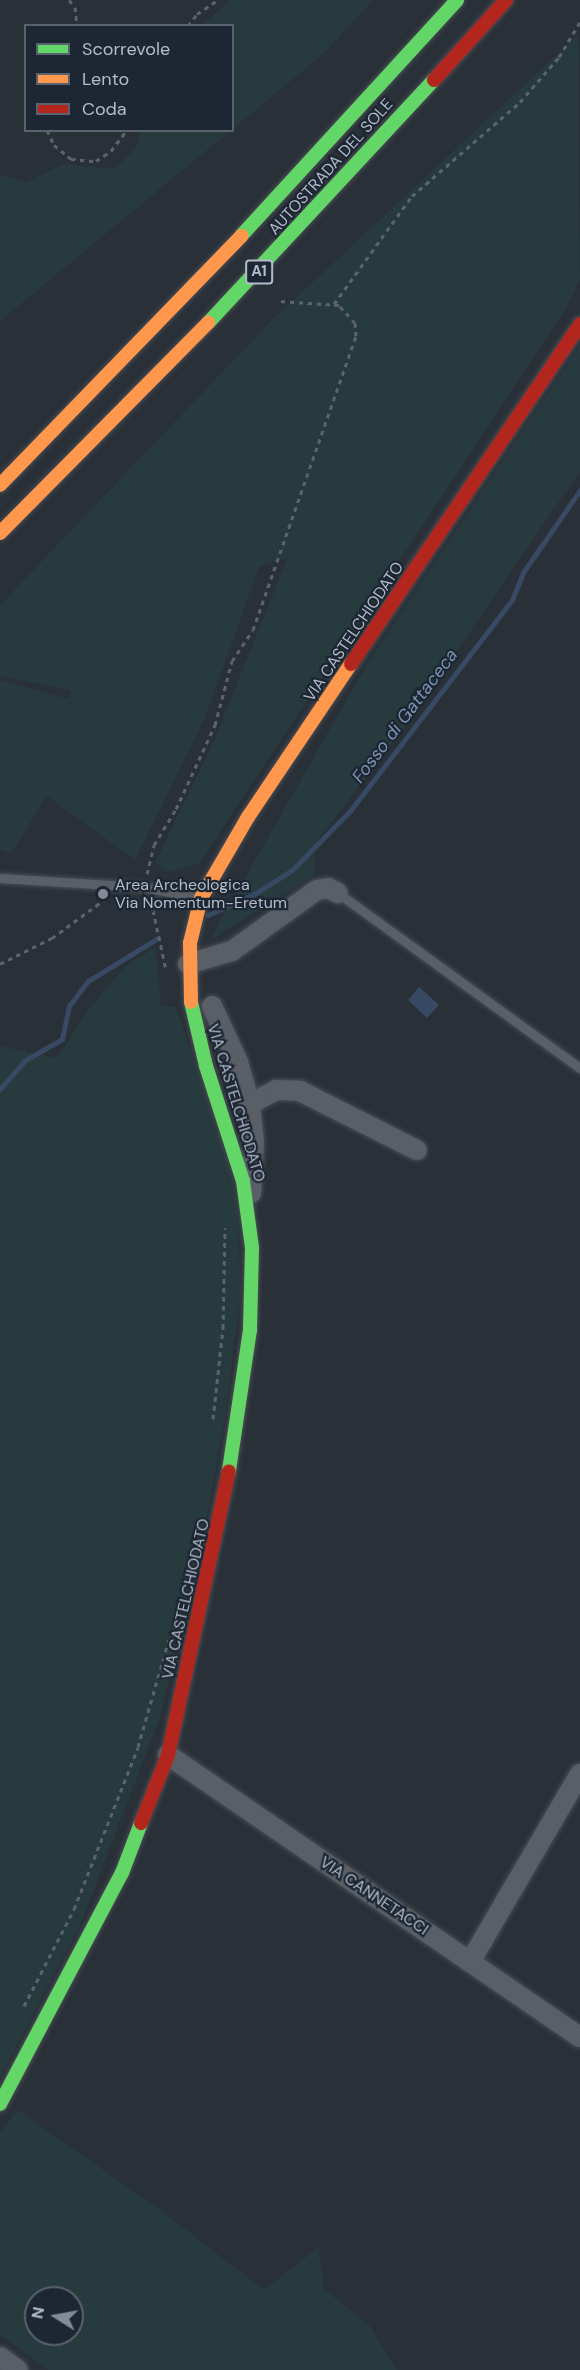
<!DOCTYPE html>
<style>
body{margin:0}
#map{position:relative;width:580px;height:2370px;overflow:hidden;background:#2a3038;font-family:"DM Sans",sans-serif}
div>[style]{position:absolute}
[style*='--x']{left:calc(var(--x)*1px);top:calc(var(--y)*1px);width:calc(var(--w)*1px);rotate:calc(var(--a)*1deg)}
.green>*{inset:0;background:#273a3e}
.water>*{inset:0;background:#384963}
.stream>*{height:5px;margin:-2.5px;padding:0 2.5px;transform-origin:2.5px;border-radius:2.5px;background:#384963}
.path>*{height:3px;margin-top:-1.5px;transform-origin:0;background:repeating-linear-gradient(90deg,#5d636a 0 4.5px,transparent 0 9px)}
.roads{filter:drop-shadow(0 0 2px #484c53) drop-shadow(0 0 2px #484c53)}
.lane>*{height:9px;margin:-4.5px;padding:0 4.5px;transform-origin:4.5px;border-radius:4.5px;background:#5a5e66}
.street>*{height:20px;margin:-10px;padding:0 10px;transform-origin:10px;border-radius:10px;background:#5a5e66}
.fast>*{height:14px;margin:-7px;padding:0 7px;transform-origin:7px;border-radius:7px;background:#63d668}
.slow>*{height:14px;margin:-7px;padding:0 7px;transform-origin:7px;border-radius:7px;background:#ff974d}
.jam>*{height:14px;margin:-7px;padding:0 7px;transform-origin:7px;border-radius:7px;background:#b3261e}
.dots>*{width:16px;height:16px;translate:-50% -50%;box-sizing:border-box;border:3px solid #1d2633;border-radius:50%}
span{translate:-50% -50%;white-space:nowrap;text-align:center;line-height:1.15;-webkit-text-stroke:4.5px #1d2633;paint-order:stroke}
.shield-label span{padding:2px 4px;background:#1d2633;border:2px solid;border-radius:4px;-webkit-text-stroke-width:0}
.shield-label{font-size:15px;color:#b4bcc9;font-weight:700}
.street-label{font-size:16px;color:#b4bcc9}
.poi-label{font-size:16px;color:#b4bcc9}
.left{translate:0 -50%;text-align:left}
.water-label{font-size:18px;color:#7c92b1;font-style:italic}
.legend{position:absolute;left:24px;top:24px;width:210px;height:108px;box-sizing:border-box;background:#1d2633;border:2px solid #59626f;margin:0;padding:8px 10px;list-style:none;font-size:18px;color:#b4bcc9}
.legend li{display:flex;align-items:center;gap:12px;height:30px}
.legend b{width:30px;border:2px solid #59626f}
.north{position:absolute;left:24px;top:2286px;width:60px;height:60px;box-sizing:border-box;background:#1d2633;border:2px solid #59626f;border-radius:50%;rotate:281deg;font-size:16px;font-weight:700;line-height:24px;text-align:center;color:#b4bcc9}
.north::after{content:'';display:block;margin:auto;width:21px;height:27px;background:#848b96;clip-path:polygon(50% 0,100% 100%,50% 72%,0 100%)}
</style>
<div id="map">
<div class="green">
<i style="clip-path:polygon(231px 0,373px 0,325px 52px,233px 129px,232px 26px,203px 25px)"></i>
<i style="clip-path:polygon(578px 35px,580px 279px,568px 305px,200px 863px,168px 872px,155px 863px,213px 743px,288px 557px,259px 567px,205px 718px,135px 860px,47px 796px,11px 854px,0 849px,0 680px,69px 699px,71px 690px,0 676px,0 605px,270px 322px)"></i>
<i style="clip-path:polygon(139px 131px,230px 131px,0 321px,0 174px,26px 183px,63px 164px,114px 169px,137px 147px)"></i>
<i style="clip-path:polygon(580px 345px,580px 471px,408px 722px,314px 845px,315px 875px,209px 941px,369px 661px)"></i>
<i style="clip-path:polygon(155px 947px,161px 1006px,176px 1007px,231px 1171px,237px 1207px,241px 1289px,226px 1412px,206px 1522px,161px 1714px,80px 1926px,0 2078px,0 1046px,57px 1058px,88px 1010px,125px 967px)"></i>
<i style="clip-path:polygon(evenodd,18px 2110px,163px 2212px,264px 2290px,319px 2247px,324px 2289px,370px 2326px,397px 2370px,49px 2370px,0 2335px,0 2133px,18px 2110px,36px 2298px,72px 2298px,72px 2334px,36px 2334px,36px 2298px)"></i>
</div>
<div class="water">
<i style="clip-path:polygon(419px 987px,439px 1005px,427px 1018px,408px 1000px)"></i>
</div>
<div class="stream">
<i style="--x:208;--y:915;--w:53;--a:-24.6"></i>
<i style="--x:256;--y:893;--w:43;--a:-32.6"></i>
<i style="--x:292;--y:870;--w:83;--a:-45.5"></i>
<i style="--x:350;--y:811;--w:266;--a:-52.5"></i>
<i style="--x:512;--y:600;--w:31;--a:-68"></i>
<i style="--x:524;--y:571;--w:98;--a:-55.3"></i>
<i style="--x:0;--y:1089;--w:37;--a:-49"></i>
<i style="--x:24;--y:1061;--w:44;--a:-30.1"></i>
<i style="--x:62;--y:1039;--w:34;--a:-78"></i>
<i style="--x:69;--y:1006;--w:31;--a:-53"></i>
<i style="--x:88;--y:981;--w:82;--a:-31.6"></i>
</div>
<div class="path">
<i style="--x:69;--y:0;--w:9;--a:49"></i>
<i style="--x:75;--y:7;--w:19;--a:84"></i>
<i style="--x:188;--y:26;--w:15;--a:-53"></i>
<i style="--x:197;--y:14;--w:25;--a:-34"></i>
<i style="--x:47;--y:130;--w:17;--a:65"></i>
<i style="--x:54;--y:145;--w:22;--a:39"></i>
<i style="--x:71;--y:159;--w:25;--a:5"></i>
<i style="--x:96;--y:161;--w:18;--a:-34"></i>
<i style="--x:111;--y:151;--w:26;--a:-53"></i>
<i style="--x:334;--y:304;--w:133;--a:-54.2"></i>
<i style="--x:412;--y:196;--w:143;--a:-41"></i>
<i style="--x:520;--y:102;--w:60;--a:-49.1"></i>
<i style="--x:559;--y:57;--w:41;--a:-59"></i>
<i style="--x:147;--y:874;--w:30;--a:-76"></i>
<i style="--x:154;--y:845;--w:42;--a:-58.6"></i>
<i style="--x:176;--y:809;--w:93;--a:-65.1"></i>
<i style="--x:215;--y:725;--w:66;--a:-75.1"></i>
<i style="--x:232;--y:661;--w:37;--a:-56"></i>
<i style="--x:253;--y:630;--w:312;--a:-70.7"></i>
<i style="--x:356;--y:336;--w:13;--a:-94"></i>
<i style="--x:355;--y:323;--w:24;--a:-132"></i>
<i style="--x:339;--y:305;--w:60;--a:-176.2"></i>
<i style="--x:151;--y:901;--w:71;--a:77.7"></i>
<i style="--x:0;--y:964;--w:58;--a:-26.6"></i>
<i style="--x:52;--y:938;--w:66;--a:-36.3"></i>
<i style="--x:213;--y:1419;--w:92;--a:-83.7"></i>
<i style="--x:223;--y:1328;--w:100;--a:-88.9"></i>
<i style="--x:24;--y:2006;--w:109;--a:-62.7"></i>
<i style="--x:74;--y:1909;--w:174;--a:-68.4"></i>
<i style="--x:138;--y:1747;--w:112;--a:-74"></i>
</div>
<div class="roads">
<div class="lane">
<i style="--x:0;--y:878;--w:142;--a:3.6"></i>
<i style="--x:142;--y:887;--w:56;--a:10.3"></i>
<i style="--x:338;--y:893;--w:299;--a:35.9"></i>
</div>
<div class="street">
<i style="--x:188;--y:964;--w:46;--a:-16.5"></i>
<i style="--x:232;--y:951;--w:105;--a:-35.7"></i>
<i style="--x:317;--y:890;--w:11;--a:-10"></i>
<i style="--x:328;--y:888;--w:11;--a:27"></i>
<i style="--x:212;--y:1006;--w:62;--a:65.1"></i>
<i style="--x:238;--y:1062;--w:44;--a:74.1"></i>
<i style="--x:250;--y:1104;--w:39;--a:84"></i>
<i style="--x:254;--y:1143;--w:50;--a:93.4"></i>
<i style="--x:250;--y:1104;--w:30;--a:-28"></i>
<i style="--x:276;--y:1090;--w:24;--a:2"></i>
<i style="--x:300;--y:1091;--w:131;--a:26.8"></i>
<i style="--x:168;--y:1755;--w:499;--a:34.4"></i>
<i style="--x:470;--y:1962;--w:218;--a:-59.7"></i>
<i style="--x:0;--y:2357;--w:22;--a:36"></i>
</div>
<div class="fast">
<i style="--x:241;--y:236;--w:320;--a:-47.5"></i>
<i style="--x:208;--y:323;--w:332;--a:-47.1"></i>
<i style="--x:191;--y:1002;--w:66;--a:76.8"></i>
<i style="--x:206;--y:1066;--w:121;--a:72.2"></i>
<i style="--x:243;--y:1181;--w:68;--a:82.3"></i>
<i style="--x:252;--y:1248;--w:82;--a:91.4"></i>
<i style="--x:250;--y:1330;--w:143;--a:98.5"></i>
<i style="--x:0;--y:2104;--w:261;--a:-62.2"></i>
<i style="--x:122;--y:1873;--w:53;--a:-69.2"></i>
</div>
<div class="slow">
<i style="--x:0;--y:485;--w:347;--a:-45.9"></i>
<i style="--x:0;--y:533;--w:296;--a:-45.3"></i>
<i style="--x:191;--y:1002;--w:59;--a:-91"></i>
<i style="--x:190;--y:943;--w:46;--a:-76.3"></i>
<i style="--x:201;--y:898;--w:94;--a:-59.9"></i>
<i style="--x:248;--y:817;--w:184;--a:-56.1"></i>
</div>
<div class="jam">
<i style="--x:434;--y:80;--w:108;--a:-48"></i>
<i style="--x:351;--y:664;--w:410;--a:-56"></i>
<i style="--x:141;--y:1823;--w:73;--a:-68.3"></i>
<i style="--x:168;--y:1755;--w:290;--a:-77.9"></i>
</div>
</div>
<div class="dots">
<i style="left:103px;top:894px;background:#848b96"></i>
</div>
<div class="shield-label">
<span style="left:259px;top:272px">A1</span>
</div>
<div class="street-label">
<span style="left:331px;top:167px;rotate:-48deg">AUTOSTRADA DEL SOLE</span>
<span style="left:354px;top:632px;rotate:-56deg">VIA CASTELCHIODATO</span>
<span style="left:236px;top:1103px;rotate:73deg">VIA CASTELCHIODATO</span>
<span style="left:186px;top:1599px;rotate:-77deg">VIA CASTELCHIODATO</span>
<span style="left:374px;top:1896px;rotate:34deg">VIA CANNETACCI</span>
</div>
<div class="poi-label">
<span class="left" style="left:115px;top:894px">Area Archeologica<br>Via Nomentum-Eretum</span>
</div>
<div class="water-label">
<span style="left:405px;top:716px;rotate:-53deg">Fosso di Gattaceca</span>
</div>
<ul class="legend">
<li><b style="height:8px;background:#63d668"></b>Scorrevole</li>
<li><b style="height:8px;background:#ff974d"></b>Lento</li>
<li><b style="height:8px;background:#b3261e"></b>Coda</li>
</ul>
<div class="north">N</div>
</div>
